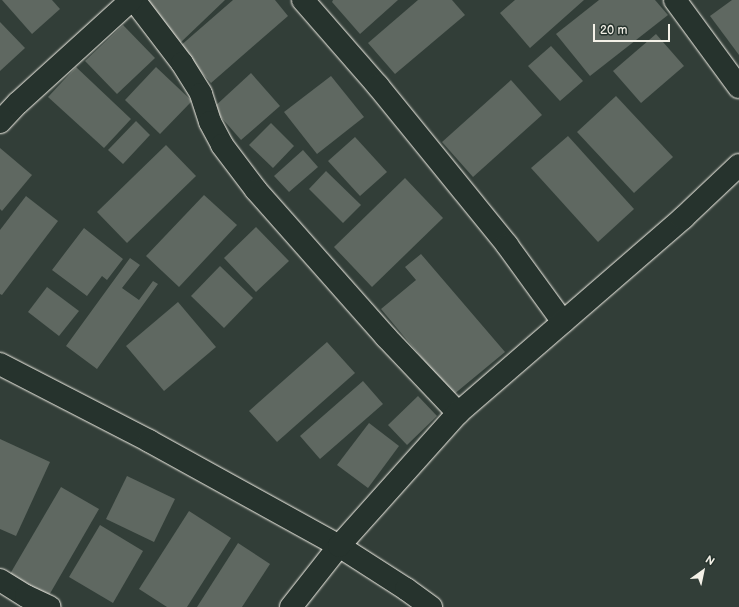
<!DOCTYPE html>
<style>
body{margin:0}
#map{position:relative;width:739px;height:607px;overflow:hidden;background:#323e38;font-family:"Balsamiq Sans",sans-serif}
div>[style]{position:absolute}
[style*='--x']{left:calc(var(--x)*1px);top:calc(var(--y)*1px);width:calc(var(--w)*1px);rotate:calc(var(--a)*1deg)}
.building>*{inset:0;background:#5f6861}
.roads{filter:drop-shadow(0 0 1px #f4f1e8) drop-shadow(0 0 1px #f4f1e8)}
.minor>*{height:22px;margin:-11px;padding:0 11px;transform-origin:11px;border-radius:11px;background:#26332d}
span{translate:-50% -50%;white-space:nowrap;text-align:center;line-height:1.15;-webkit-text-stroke:3px #26332d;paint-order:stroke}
.north{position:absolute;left:683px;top:551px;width:40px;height:40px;-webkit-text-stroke:3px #26332d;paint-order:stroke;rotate:33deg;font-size:11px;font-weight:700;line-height:16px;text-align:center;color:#f4f1e8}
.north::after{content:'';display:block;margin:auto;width:14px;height:18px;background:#f4f1e8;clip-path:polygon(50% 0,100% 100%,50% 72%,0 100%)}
.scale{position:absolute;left:593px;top:24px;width:77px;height:18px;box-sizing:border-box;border:2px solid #f4f1e8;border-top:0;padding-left:5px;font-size:12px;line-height:14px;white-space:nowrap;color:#f4f1e8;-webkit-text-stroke:3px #26332d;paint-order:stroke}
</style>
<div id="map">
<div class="building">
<i style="clip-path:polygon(2px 0,52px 0,60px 9px,32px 34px)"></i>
<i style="clip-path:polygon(145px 0,225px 0,179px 44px)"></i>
<i style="clip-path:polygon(233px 0,275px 0,288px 16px,211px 83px,179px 47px)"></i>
<i style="clip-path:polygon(333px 0,398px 0,360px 34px,332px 2px)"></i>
<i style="clip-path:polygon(418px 0,452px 0,465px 15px,395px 74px,368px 43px)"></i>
<i style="clip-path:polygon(515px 0,584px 0,530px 48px,500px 13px)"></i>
<i style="clip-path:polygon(599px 0,655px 0,668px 15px,590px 76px,556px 34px)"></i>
<i style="clip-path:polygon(732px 0,739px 0,739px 55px,710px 16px)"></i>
<i style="clip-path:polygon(0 22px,25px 48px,0 71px)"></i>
<i style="clip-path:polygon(123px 25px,155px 58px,117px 94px,85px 61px)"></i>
<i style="clip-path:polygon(656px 34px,684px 66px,641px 103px,613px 71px)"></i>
<i style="clip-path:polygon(551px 46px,583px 81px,560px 101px,528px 66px)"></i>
<i style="clip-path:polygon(76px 67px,131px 119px,104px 148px,48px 97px)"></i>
<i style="clip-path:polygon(156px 67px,192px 101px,160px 134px,125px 100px)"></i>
<i style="clip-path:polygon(251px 73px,280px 106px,241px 140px,213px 108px)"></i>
<i style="clip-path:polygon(331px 76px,364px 117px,317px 154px,284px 112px)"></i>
<i style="clip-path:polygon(511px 80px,542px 115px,473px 177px,442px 142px)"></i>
<i style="clip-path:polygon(616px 96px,673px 157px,634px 193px,577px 132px)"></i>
<i style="clip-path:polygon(136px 121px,150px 135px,123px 164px,108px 150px)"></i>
<i style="clip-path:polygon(271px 123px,294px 146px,273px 168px,249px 145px)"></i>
<i style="clip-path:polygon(568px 136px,634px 209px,598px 242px,531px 168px)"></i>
<i style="clip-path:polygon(355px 137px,387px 172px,360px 196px,328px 161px)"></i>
<i style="clip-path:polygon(166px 145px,196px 176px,127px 243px,97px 212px)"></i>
<i style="clip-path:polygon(0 148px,32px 175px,2px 211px,0 209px)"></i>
<i style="clip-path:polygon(303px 150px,318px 167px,289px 192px,274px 176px)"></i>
<i style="clip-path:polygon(326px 171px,361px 205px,343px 223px,309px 189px)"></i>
<i style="clip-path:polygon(405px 178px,443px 218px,372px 287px,334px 247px)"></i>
<i style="clip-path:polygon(204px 195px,237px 225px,179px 287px,146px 256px)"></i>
<i style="clip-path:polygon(26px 196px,58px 221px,2px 295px,0 294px,0 230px)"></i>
<i style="clip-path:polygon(256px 227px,289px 261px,256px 292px,224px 258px)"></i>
<i style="clip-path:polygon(84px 228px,123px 259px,107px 280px,102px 276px,87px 296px,52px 270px)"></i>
<i style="clip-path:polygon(421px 254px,505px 352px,453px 395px,381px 309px,416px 280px,405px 267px)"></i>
<i style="clip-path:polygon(130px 258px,140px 265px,122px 288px,139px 300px,153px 281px,158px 284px,97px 369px,66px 346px)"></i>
<i style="clip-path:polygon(220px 266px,253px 298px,224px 328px,191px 296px)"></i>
<i style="clip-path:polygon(47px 287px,79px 311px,59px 336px,28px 312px)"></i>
<i style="clip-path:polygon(178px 302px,216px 347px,164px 391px,126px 346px)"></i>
<i style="clip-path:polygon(327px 342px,355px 373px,277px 442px,249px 411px)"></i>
<i style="clip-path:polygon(363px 381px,383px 404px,320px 459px,300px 436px)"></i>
<i style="clip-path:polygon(418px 396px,437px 416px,407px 445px,388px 425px)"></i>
<i style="clip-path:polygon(369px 423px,399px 446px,368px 488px,337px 465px)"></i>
<i style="clip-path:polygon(0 439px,50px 462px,16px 536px,0 529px)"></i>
<i style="clip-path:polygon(127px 476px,175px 499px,154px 542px,106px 519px)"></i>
<i style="clip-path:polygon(61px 487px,99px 509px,48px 597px,10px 574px)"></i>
<i style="clip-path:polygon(189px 511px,231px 538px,187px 607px,167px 607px,139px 589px)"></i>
<i style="clip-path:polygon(100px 525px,143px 551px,113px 603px,69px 577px)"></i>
<i style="clip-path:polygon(238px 543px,270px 564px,242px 607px,197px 607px)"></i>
</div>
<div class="roads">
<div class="minor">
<i style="--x:134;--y:0;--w:79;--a:52.7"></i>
<i style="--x:182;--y:63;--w:36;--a:58"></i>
<i style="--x:201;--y:94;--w:29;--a:72"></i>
<i style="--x:210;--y:122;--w:26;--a:62"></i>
<i style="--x:222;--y:145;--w:56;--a:52.9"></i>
<i style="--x:256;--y:190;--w:196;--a:48.5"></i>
<i style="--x:386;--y:337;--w:105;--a:46.5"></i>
<i style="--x:303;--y:0;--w:114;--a:48.9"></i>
<i style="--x:378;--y:86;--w:205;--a:50.9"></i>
<i style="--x:507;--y:245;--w:95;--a:54"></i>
<i style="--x:675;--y:0;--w:108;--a:53.7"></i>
<i style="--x:0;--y:122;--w:26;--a:-47"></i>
<i style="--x:18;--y:103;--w:153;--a:-42.3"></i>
<i style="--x:0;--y:364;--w:168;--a:27.3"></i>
<i style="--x:149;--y:441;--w:217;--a:28.9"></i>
<i style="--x:339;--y:546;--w:80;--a:32.7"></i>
<i style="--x:406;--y:589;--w:31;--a:36"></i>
<i style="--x:0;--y:580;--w:31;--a:32"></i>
<i style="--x:26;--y:596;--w:26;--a:25"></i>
<i style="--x:291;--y:607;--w:78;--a:-51.8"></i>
<i style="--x:339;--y:546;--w:178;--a:-48.2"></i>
<i style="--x:458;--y:413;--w:298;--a:-40.9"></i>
<i style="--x:683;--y:218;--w:77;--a:-43.4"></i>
</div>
</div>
<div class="north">N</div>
<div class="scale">20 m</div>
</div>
